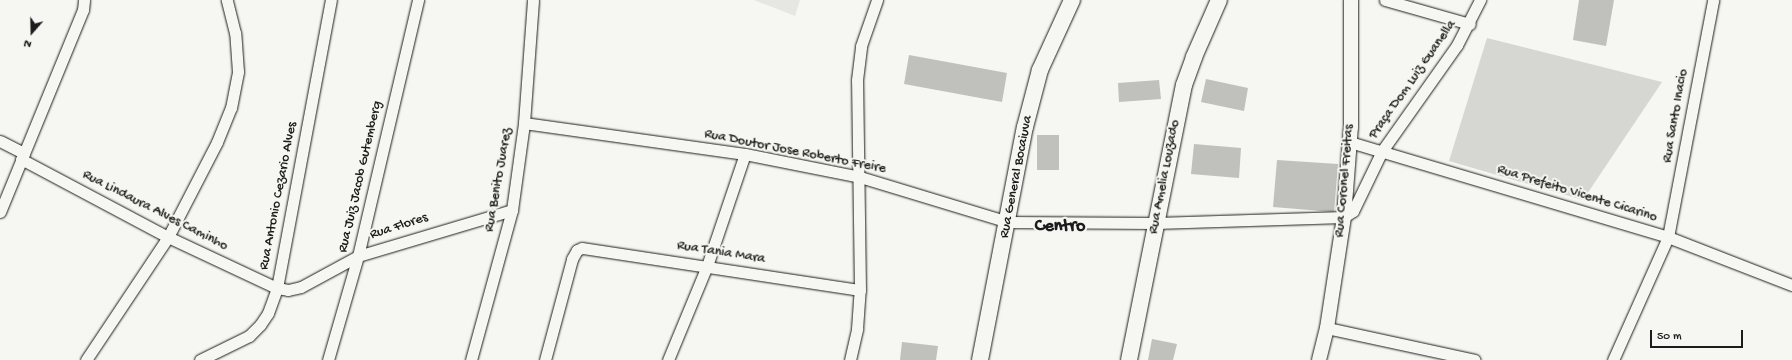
<!DOCTYPE html>
<meta charset="utf-8">
<style>
body{margin:0}
#map{position:relative;width:1792px;height:360px;overflow:hidden;background:#f6f6f2;font-family:"Gochi Hand",sans-serif}
div>[style]{position:absolute}
[style*='--x']{left:calc(var(--x)*1px);top:calc(var(--y)*1px);width:calc(var(--w)*1px);rotate:calc(var(--a)*1deg)}
.built>*{inset:0;background:#e6e6e2}
.green>*{inset:0;background:#d6d6d2}
.building>*{inset:0;background:#c0c0bd}
.roads{filter:drop-shadow(0 0 1px #1c1c1c) drop-shadow(0 0 1px #1c1c1c)}
.minor>*{height:11px;margin:-5.5px;padding:0 5.5px;transform-origin:5.5px;border-radius:5.5px;background:#f6f6f2}
.tertiary>*{height:14px;margin:-7px;padding:0 7px;transform-origin:7px;border-radius:7px;background:#f6f6f2}
.secondary>*{height:16px;margin:-8px;padding:0 8px;transform-origin:8px;border-radius:8px;background:#f6f6f2}
span{translate:-50% -50%;white-space:nowrap;text-align:center;line-height:1.15;-webkit-text-stroke:4px #f6f6f2;paint-order:stroke}
.street-label{font-size:14px;color:#1c1c1c}
.district-label{font-size:18px;color:#1c1c1c;font-weight:700}
.north{position:absolute;left:12px;top:12px;width:40px;height:40px;-webkit-text-stroke:3px #f6f6f2;paint-order:stroke;rotate:200deg;font-size:11px;font-weight:700;line-height:16px;text-align:center;color:#1c1c1c}
.north::after{content:'';display:block;margin:auto;width:14px;height:18px;background:#1c1c1c;clip-path:polygon(50% 0,100% 100%,50% 72%,0 100%)}
.scale{position:absolute;left:1650px;top:330px;width:93px;height:18px;box-sizing:border-box;border:2px solid #1c1c1c;border-top:0;padding-left:5px;font-size:12px;line-height:14px;white-space:nowrap;color:#1c1c1c;-webkit-text-stroke:3px #f6f6f2;paint-order:stroke}
</style>
<div id="map">
<div class="built">
<i style="clip-path:polygon(754px 0,800px 0,795px 16px)"></i>
</div>
<div class="green">
<i style="clip-path:polygon(1487px 38px,1662px 82px,1583px 200px,1449px 161px)"></i>
</div>
<div class="building">
<i style="clip-path:polygon(1579px 0,1614px 0,1606px 46px,1573px 40px)"></i>
<i style="clip-path:polygon(909px 55px,1007px 73px,1002px 102px,904px 84px)"></i>
<i style="clip-path:polygon(1206px 79px,1248px 88px,1244px 111px,1201px 102px)"></i>
<i style="clip-path:polygon(1159px 80px,1161px 99px,1119px 102px,1118px 83px)"></i>
<i style="clip-path:polygon(1037px 135px,1059px 135px,1059px 170px,1037px 170px)"></i>
<i style="clip-path:polygon(1194px 144px,1241px 148px,1239px 178px,1191px 174px)"></i>
<i style="clip-path:polygon(1277px 160px,1338px 164px,1334px 212px,1273px 207px)"></i>
<i style="clip-path:polygon(1152px 339px,1177px 344px,1173px 360px,1148px 360px)"></i>
<i style="clip-path:polygon(902px 342px,938px 346px,936px 360px,900px 360px)"></i>
</div>
<div class="roads">
<div class="minor">
<i style="--x:1385;--y:0;--w:88;--a:15.8"></i>
<i style="--x:524;--y:123;--w:223;--a:8"></i>
<i style="--x:745;--y:154;--w:117;--a:11.3"></i>
<i style="--x:860;--y:177;--w:155;--a:16.9"></i>
<i style="--x:1008;--y:222;--w:148;--a:0.4"></i>
<i style="--x:1156;--y:223;--w:188;--a:-1.8"></i>
<i style="--x:1344;--y:217;--w:11;--a:-34"></i>
<i style="--x:1353;--y:211;--w:67;--a:-64.2"></i>
<i style="--x:1382;--y:151;--w:130;--a:-54.7"></i>
<i style="--x:1457;--y:45;--w:51;--a:-62.9"></i>
<i style="--x:0;--y:141;--w:27;--a:27"></i>
<i style="--x:1350;--y:142;--w:332;--a:16.6"></i>
<i style="--x:1668;--y:237;--w:133;--a:21.2"></i>
<i style="--x:21;--y:159;--w:166;--a:28"></i>
<i style="--x:168;--y:237;--w:120;--a:25.1"></i>
<i style="--x:277;--y:288;--w:11;--a:10"></i>
<i style="--x:288;--y:290;--w:13;--a:-13"></i>
<i style="--x:301;--y:287;--w:65;--a:-28.5"></i>
<i style="--x:358;--y:256;--w:161;--a:-16.6"></i>
<i style="--x:0;--y:212;--w:218;--a:-67.7"></i>
<i style="--x:83;--y:10;--w:10;--a:-84"></i>
<i style="--x:1327;--y:328;--w:151;--a:12.2"></i>
<i style="--x:86;--y:360;--w:148;--a:-56.3"></i>
<i style="--x:168;--y:237;--w:107;--a:-62.7"></i>
<i style="--x:217;--y:142;--w:37;--a:-68"></i>
<i style="--x:231;--y:108;--w:37;--a:-79"></i>
<i style="--x:238;--y:72;--w:39;--a:-94"></i>
<i style="--x:235;--y:33;--w:34;--a:-104"></i>
<i style="--x:200;--y:360;--w:55;--a:-26.1"></i>
<i style="--x:249;--y:336;--w:16;--a:-45"></i>
<i style="--x:260;--y:325;--w:14;--a:-56"></i>
<i style="--x:268;--y:313;--w:27;--a:-70"></i>
<i style="--x:277;--y:288;--w:293;--a:-79.4"></i>
<i style="--x:328;--y:360;--w:108;--a:-73.9"></i>
<i style="--x:358;--y:256;--w:263;--a:-76.8"></i>
<i style="--x:471;--y:360;--w:156;--a:-74.7"></i>
<i style="--x:512;--y:210;--w:88;--a:-82.1"></i>
<i style="--x:524;--y:123;--w:123;--a:-85.8"></i>
<i style="--x:545;--y:360;--w:105;--a:-75"></i>
<i style="--x:572;--y:259;--w:10;--a:-61"></i>
<i style="--x:577;--y:250;--w:5;--a:-22"></i>
<i style="--x:582;--y:248;--w:281;--a:8.6"></i>
<i style="--x:668;--y:360;--w:102;--a:-67.5"></i>
<i style="--x:707;--y:266;--w:118;--a:-71.3"></i>
<i style="--x:850;--y:360;--w:32;--a:-77"></i>
<i style="--x:857;--y:329;--w:39;--a:-86"></i>
<i style="--x:860;--y:290;--w:210;--a:-90.8"></i>
<i style="--x:857;--y:80;--w:34;--a:-83"></i>
<i style="--x:861;--y:46;--w:49;--a:-70.8"></i>
<i style="--x:1613;--y:360;--w:135;--a:-65.9"></i>
<i style="--x:1668;--y:237;--w:241;--a:-79.2"></i>
</div>
<div class="tertiary">
<i style="--x:1319;--y:360;--w:33;--a:-76"></i>
<i style="--x:1327;--y:328;--w:112;--a:-81.3"></i>
<i style="--x:1344;--y:217;--w:90;--a:-85.6"></i>
<i style="--x:1351;--y:127;--w:127;--a:-90"></i>
</div>
<div class="secondary">
<i style="--x:980;--y:360;--w:237;--a:-79.1"></i>
<i style="--x:1025;--y:127;--w:59;--a:-75.3"></i>
<i style="--x:1040;--y:70;--w:77;--a:-65.4"></i>
<i style="--x:1129;--y:360;--w:280;--a:-78.7"></i>
<i style="--x:1184;--y:85;--w:30;--a:-70"></i>
<i style="--x:1194;--y:57;--w:62;--a:-66.3"></i>
</div>
</div>
<div class="street-label">
<span style="left:1413px;top:80px;rotate:-55deg">Praça Dom Luiz Guanella</span>
<span style="left:1676px;top:116px;rotate:-80deg">Rua Santo Inacio</span>
<span style="left:795px;top:152px;rotate:11deg">Rua Doutor Jose Roberto Freire</span>
<span style="left:361px;top:177px;rotate:-77deg">Rua Juiz Jacob Gutemberg</span>
<span style="left:1017px;top:177px;rotate:-79deg">Rua General Bocaiuva</span>
<span style="left:1165px;top:177px;rotate:-79deg">Rua Amelia Louzado</span>
<span style="left:499px;top:180px;rotate:-80deg">Rua Benito Juarez</span>
<span style="left:1345px;top:181px;rotate:-85deg">Rua Coronel Freitas</span>
<span style="left:1577px;top:194px;rotate:17deg">Rua Prefeito Vicente Cicarino</span>
<span style="left:279px;top:196px;rotate:-79deg">Rua Antonio Cezario Alves</span>
<span style="left:155px;top:211px;rotate:27deg">Rua Lindaura Alves Caminho</span>
<span style="left:399px;top:227px;rotate:-18deg">Rua Flores</span>
<span style="left:721px;top:253px;rotate:9deg">Rua Tania Mara</span>
</div>
<div class="district-label">
<span style="left:1060px;top:227px">Centro</span>
</div>
<div class="north">N</div>
<div class="scale">50 m</div>
</div>
